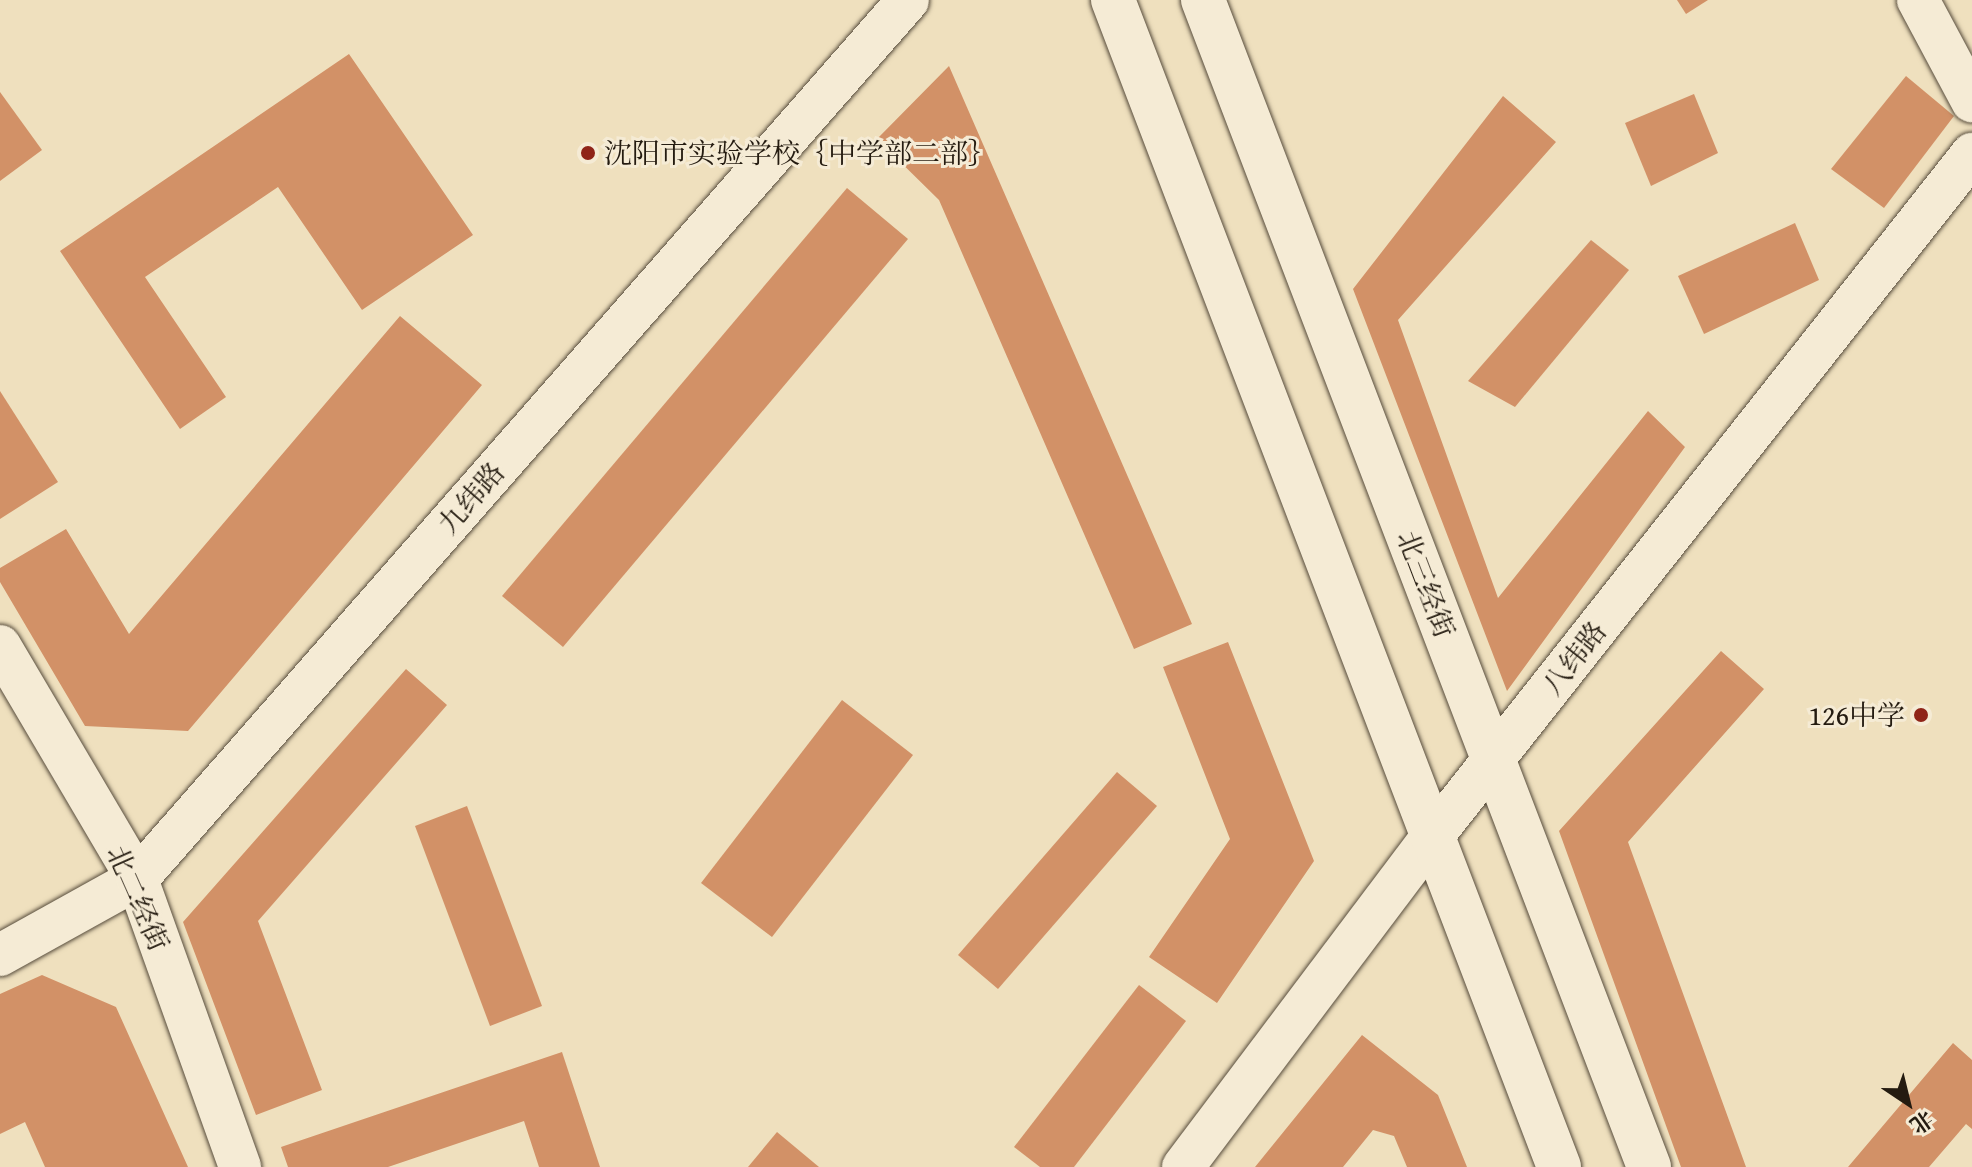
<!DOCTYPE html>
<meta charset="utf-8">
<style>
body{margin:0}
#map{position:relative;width:1972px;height:1167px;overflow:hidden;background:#efe0be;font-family:"Gentium Book Plus","Noto Serif SC",serif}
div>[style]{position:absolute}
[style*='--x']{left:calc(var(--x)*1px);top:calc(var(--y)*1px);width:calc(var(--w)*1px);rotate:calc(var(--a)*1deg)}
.building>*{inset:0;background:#d29167}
.roads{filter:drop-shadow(0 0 2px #574c3c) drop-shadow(0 0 2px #574c3c)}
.street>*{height:42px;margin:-21px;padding:0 21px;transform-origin:21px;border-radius:21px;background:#f5ebd5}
.secondary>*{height:44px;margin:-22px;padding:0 22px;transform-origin:22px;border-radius:22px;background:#f5ebd5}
.dots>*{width:22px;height:22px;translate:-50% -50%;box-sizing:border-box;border:4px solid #f5ebd5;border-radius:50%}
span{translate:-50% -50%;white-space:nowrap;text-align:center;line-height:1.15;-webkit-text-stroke:6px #f5ebd5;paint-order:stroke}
.poi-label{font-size:28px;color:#241b10}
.left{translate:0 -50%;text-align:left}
.right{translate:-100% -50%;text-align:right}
.street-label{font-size:28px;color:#241b10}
.north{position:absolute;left:1868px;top:1063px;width:80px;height:80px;-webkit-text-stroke:6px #f5ebd5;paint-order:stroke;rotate:145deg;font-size:22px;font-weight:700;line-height:32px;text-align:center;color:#241b10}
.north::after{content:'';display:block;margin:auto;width:28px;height:36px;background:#241b10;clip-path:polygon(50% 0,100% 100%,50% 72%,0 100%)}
</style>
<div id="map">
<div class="building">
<i style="clip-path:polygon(1677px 0,1708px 0,1686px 14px)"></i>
<i style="clip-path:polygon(349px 54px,473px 235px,362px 310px,278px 187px,145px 277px,226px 397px,180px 429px,60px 251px)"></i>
<i style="clip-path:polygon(949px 66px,1192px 624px,1134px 649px,939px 200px,877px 139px)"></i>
<i style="clip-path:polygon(1906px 76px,1954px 116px,1884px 208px,1831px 169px)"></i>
<i style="clip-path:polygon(0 92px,42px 150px,0 181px)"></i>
<i style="clip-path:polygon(1694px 94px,1718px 153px,1651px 186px,1625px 123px)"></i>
<i style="clip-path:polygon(1503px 96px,1556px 142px,1398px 320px,1498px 598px,1648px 411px,1685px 447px,1507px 691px,1353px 289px)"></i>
<i style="clip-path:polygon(847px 188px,908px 239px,563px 647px,502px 596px)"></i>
<i style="clip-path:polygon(1795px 223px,1819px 280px,1704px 334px,1678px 276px)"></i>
<i style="clip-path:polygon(1591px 240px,1629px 270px,1515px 407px,1468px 381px)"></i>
<i style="clip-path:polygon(400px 316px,482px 385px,188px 731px,85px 726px,0 582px,0 568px,66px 529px,129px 634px)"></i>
<i style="clip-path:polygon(0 391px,58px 482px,0 519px)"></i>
<i style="clip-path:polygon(1228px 642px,1314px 861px,1217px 1003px,1149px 957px,1230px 839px,1163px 667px)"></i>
<i style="clip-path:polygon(1721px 651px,1764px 689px,1628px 842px,1746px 1167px,1681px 1167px,1559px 831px)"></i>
<i style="clip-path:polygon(406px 669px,447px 705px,258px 921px,322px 1090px,256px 1115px,183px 922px)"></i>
<i style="clip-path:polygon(842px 700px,913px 755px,772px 937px,701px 883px)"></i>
<i style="clip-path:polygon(1117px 772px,1157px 806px,998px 989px,958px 955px)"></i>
<i style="clip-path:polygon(467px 806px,542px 1006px,490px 1026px,415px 826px)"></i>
<i style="clip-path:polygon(42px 975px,116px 1007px,188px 1167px,45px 1167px,25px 1122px,0 1134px,0 994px)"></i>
<i style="clip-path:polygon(1139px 985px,1186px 1021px,1074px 1167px,1040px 1167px,1014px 1147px)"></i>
<i style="clip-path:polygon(1362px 1035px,1438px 1095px,1467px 1167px,1407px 1167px,1394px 1136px,1373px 1130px,1343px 1167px,1255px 1167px)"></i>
<i style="clip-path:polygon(1953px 1043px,1972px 1060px,1972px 1129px,1966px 1124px,1929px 1167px,1848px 1167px)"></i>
<i style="clip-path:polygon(562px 1052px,600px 1167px,539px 1167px,524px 1121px,388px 1167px,288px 1167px,281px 1147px)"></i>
<i style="clip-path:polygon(777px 1132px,819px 1167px,748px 1167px)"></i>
</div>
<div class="roads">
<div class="street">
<i style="--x:1918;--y:0;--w:115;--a:61.9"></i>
<i style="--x:0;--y:646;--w:270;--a:59.5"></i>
<i style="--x:137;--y:879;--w:306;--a:70.3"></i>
<i style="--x:0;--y:955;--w:157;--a:-29"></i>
<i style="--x:137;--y:879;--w:1169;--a:-48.74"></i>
<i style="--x:1183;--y:1167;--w:413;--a:-53"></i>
<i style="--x:1432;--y:837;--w:871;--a:-51.67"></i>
</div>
<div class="secondary">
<i style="--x:1113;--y:0;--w:1249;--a:69.08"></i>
<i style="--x:1203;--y:0;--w:1249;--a:69.08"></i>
</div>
</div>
<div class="dots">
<i style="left:588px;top:153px;background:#8f2418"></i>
<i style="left:1921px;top:715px;background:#8f2418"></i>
</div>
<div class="poi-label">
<span class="left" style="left:604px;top:153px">沈阳市实验学校｛中学部二部｝</span>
<span class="right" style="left:1905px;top:715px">126中学</span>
</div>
<div class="street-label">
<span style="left:471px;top:498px;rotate:-49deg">九纬路</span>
<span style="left:1426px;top:584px;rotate:69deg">北三经街</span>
<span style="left:1574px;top:658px;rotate:-52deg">八纬路</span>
<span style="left:138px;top:898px;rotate:66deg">北二经街</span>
</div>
<div class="north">北</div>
</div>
